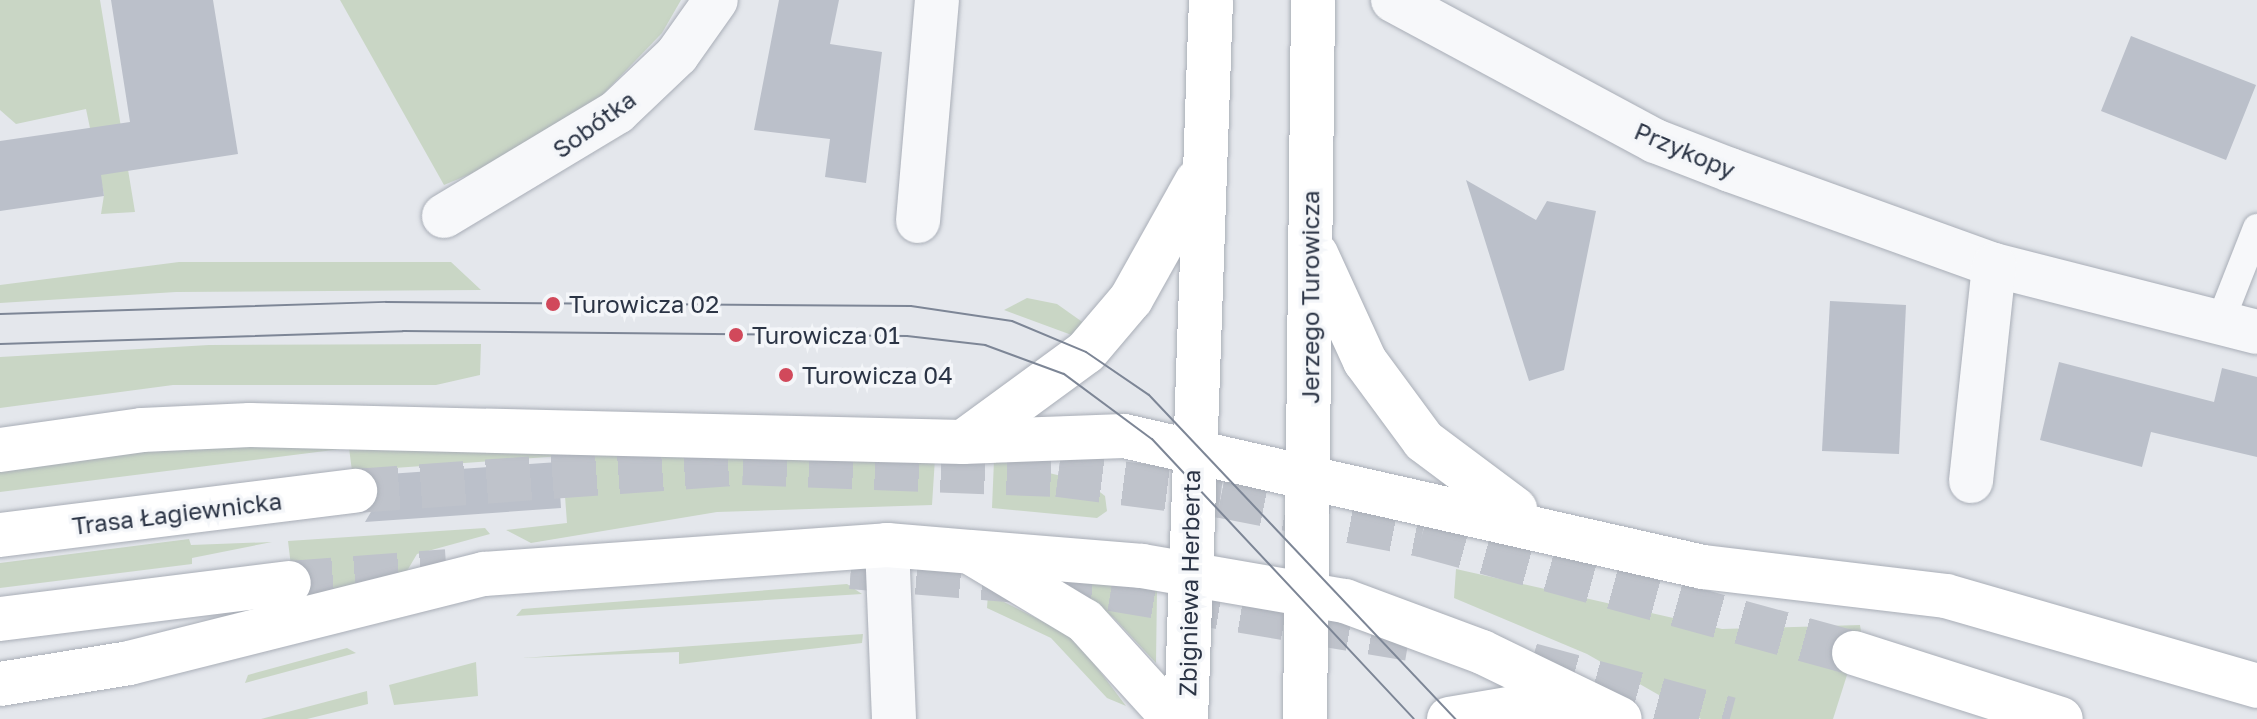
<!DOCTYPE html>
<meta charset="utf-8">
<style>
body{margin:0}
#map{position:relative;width:2257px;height:719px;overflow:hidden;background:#e4e7ec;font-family:"Golos Text",sans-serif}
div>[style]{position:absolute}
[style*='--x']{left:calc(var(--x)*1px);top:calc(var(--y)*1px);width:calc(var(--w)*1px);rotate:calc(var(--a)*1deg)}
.green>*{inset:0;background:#c9d6c5}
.building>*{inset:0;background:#bbc0ca}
.secondary-tunnel>*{height:44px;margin-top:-22px;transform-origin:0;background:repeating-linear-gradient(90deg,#bfc3cb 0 44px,transparent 0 66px)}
.roads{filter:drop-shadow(0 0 2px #a9aeb7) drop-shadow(0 0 2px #a9aeb7)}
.service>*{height:28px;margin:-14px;padding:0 14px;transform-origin:14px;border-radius:14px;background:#f7f8fa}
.minor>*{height:44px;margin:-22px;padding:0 22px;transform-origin:22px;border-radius:22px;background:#f7f8fa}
.secondary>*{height:44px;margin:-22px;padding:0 22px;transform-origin:22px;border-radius:22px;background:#fff}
.tram>*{height:2px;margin:-1px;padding:0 1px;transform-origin:1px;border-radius:1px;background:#7d8696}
.dots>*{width:22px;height:22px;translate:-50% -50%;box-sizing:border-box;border:4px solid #f4f6f9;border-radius:50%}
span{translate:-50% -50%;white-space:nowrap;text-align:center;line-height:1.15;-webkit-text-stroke:7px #f4f6f9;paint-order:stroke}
.street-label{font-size:24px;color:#2b3445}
.poi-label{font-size:24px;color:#2b3445}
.left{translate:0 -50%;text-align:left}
</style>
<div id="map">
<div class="green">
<i style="clip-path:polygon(0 0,100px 0,135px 212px,101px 214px,104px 195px,86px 109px,16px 124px,0 110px)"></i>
<i style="clip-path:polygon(340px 0,681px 0,662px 33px,585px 113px,511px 157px,444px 185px)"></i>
<i style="clip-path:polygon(179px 262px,451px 262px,481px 290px,176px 292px,0 303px,0 285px)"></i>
<i style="clip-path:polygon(1027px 298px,1057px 304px,1088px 326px,1077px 337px,1004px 310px)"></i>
<i style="clip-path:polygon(481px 344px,480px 375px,436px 385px,173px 385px,0 408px,0 357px,209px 345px)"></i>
<i style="clip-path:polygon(161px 444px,935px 458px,932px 505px,717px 512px,531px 543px,506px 530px,567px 523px,562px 456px,352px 471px,349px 448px,0 492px,0 466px)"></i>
<i style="clip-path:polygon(994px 460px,1087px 482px,1105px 496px,1107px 511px,1097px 518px,992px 508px)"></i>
<i style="clip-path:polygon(485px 528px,490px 534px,417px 554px,404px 576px,296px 608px,288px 541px)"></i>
<i style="clip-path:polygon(189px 539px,191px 545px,272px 542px,192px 558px,192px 564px,0 588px,0 563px)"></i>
<i style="clip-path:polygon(1456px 569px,1722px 629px,1860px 625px,1861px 631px,1833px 719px,1701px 719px,1587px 654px,1454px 598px)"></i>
<i style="clip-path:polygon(1060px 574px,1157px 590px,1156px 663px,1114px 618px)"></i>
<i style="clip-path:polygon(847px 584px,862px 594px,516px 616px,522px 609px)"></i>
<i style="clip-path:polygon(988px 594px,1074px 637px,1126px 706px,1107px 698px,1051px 638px,987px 608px)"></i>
<i style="clip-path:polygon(863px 634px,862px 643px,679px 664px,679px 652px,522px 658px)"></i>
<i style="clip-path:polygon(347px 648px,356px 653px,245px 683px,248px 675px)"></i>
<i style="clip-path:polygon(476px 662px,478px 696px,394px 705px,389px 685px)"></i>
<i style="clip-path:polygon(367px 691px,368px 704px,307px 719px,261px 719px)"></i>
</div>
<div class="building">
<i style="clip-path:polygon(111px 0,213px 0,238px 154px,101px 175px,104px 196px,0 211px,0 141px,130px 122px)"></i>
<i style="clip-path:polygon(779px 0,839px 0,830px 44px,882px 52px,866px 183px,825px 177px,830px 139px,754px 130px)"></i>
<i style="clip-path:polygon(2131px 36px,2256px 85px,2226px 160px,2101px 111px)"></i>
<i style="clip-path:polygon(1466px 180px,1536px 220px,1547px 201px,1596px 211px,1564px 370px,1529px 381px)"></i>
<i style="clip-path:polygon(1830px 301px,1906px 305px,1899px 454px,1822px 451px)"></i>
<i style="clip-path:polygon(2059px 362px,2214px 402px,2222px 368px,2257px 377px,2257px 457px,2151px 432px,2142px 467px,2040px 440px)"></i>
<i style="clip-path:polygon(558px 462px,561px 508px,365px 522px,378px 500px,374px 475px)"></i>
</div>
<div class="secondary-tunnel">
<i style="--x:355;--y:491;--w:389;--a:-4.1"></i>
<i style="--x:743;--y:463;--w:315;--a:2.2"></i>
<i style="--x:1058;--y:475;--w:164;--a:7.3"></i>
<i style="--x:1221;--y:496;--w:205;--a:11"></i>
<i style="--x:1422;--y:535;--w:448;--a:15.3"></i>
<i style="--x:851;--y:567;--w:261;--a:4.8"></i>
<i style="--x:1111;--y:589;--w:302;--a:9.5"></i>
<i style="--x:289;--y:583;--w:158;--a:-4.3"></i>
<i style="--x:1531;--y:665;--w:206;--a:15.2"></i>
</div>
<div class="roads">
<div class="service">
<i style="--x:2220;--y:322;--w:101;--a:-68.5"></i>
</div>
<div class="minor">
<i style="--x:1393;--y:0;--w:298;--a:28.3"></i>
<i style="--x:1655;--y:141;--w:80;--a:21.1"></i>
<i style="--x:1730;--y:170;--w:281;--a:19.8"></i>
<i style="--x:1994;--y:265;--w:271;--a:14.3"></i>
<i style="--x:444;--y:216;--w:202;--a:-31"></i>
<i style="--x:617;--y:112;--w:83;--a:-43.5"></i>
<i style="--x:677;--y:55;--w:67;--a:-54.7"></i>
<i style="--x:918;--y:221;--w:222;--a:-85.1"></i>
<i style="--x:1971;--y:481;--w:217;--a:-83.9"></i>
<i style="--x:887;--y:545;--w:174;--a:87.7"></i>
</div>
<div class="secondary">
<i style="--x:1316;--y:254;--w:118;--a:65.4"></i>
<i style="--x:1365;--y:361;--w:99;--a:53.6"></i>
<i style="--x:1424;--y:441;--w:114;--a:36.8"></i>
<i style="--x:963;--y:442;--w:152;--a:-36.2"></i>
<i style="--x:1086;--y:352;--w:70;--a:-49.7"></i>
<i style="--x:1131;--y:299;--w:135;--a:-60.8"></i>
<i style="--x:0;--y:450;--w:143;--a:-8"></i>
<i style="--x:142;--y:430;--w:108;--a:-2.7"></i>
<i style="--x:250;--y:425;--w:713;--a:1.37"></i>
<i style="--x:963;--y:442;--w:161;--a:-2.1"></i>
<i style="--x:1124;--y:436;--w:594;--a:12.75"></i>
<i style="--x:1703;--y:567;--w:245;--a:6.8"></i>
<i style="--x:1946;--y:596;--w:324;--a:16.1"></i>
<i style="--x:0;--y:535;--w:358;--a:-7.1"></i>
<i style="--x:975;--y:555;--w:128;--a:31"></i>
<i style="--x:1085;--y:621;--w:132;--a:47.8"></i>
<i style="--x:0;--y:619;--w:291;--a:-7.1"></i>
<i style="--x:1854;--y:653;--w:217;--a:17.7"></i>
<i style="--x:0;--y:684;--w:131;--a:-9.2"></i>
<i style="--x:129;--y:663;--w:366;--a:-14.1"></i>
<i style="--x:484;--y:574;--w:404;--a:-4.1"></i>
<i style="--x:887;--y:545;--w:256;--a:4.7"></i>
<i style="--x:1142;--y:566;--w:206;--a:9.8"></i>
<i style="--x:1345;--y:601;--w:146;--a:20.4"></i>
<i style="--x:1482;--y:652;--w:153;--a:25.9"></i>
<i style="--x:1186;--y:719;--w:719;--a:-88.01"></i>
<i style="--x:1305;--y:719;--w:719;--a:-89.36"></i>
<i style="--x:1449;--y:719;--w:84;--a:-9.6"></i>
<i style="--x:1532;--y:705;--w:53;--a:4.3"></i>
</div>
</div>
<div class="tram">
<i style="--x:0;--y:314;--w:386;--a:-1.8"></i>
<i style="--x:386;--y:302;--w:525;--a:0.44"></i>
<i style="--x:911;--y:306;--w:102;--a:8.4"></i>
<i style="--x:1012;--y:321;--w:80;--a:22.7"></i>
<i style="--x:1086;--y:352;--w:76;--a:34.3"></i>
<i style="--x:1149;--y:395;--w:446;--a:46.6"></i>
<i style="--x:0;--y:344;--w:403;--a:-1.8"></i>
<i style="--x:403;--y:331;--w:504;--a:0.57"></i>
<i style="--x:907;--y:336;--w:79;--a:6.6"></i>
<i style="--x:985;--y:345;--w:84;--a:20.2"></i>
<i style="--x:1064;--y:374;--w:109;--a:36.5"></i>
<i style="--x:1152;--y:439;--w:383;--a:46.9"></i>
</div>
<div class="dots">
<i style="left:553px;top:304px;background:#d1495b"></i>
<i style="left:736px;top:335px;background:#d1495b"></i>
<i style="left:786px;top:375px;background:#d1495b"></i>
</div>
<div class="street-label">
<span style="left:594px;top:124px;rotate:-36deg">Sobótka</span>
<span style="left:1685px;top:150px;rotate:23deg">Przykopy</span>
<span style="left:1310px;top:297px;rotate:-90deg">Jerzego Turowicza</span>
<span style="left:177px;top:513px;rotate:-7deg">Trasa Łagiewnicka</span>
<span style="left:1189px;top:583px;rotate:-89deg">Zbigniewa Herberta</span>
</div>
<div class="poi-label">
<span class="left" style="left:569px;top:304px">Turowicza 02</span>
<span class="left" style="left:752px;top:335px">Turowicza 01</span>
<span class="left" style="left:802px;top:375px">Turowicza 04</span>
</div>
</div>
